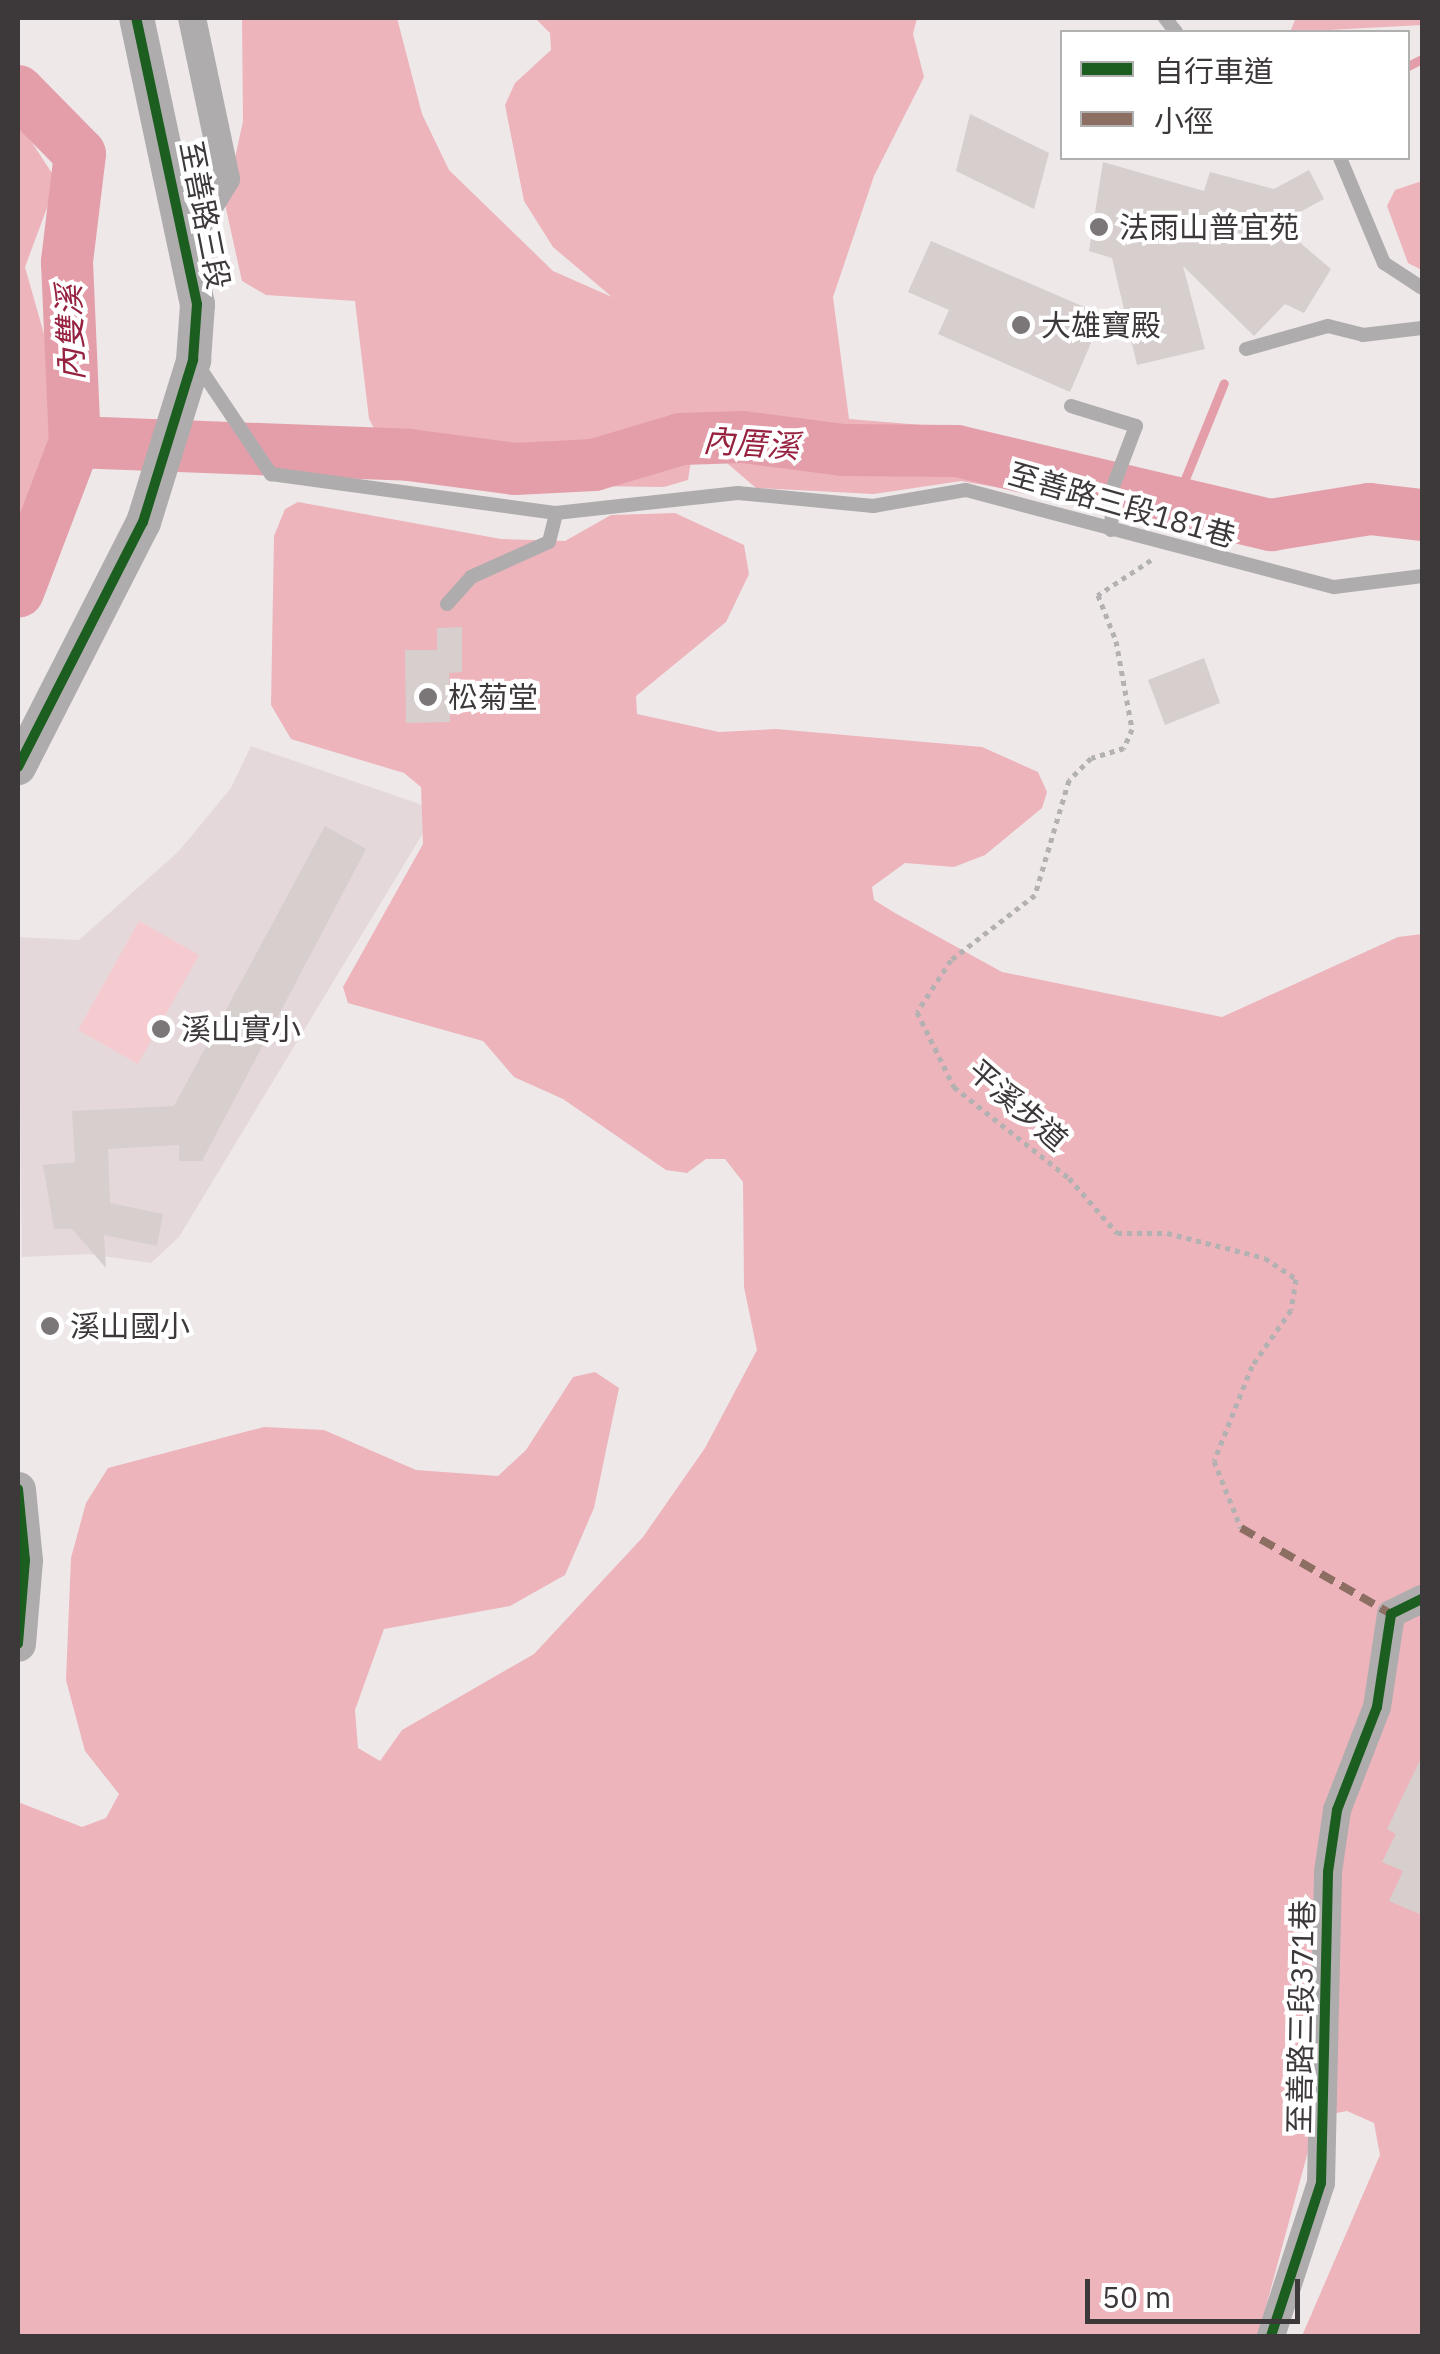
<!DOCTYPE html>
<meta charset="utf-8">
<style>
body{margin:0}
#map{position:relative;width:1440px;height:2354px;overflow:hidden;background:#eee8e9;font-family:"IBM Plex Sans","Noto Sans TC",sans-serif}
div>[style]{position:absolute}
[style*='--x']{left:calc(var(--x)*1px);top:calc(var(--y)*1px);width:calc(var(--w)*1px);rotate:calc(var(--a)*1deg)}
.built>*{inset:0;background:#e5d8da}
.green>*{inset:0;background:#f6cbd0}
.forest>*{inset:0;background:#edb4bc}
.stream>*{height:9px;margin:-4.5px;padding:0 4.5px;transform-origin:4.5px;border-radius:4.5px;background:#e49ea9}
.river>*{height:52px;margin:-26px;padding:0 26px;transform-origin:26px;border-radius:26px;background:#e49ea9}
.building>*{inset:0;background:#d7cece}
.path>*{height:5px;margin-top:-2.5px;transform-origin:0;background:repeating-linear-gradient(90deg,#b3b1b1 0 5px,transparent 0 10px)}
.service>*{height:14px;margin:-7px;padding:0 7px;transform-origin:7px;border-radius:7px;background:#afacad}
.minor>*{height:28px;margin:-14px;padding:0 14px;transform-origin:14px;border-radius:14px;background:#afacad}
.tertiary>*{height:35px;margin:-17.5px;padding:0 17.5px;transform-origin:17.5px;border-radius:17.5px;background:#afacad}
.quiet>*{height:8px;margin-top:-4px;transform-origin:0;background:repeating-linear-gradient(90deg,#8d6e63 0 15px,transparent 0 23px)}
.cycleway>*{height:10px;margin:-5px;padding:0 5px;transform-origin:5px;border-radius:5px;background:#1b5e20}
.dots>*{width:28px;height:28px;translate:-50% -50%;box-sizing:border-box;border:5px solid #fff;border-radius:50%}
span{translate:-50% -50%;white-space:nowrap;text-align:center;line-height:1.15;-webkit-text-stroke:8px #fff;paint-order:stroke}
.street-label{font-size:30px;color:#3d393a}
.poi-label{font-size:30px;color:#3d393a}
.left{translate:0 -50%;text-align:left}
.water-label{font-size:32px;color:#962240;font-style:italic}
.frame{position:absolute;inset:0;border:20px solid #3d393a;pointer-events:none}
.legend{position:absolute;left:1060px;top:30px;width:350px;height:130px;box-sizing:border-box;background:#fff;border:2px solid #b1b0b0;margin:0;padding:12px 18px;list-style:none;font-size:30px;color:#3d393a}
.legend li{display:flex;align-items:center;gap:20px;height:50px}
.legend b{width:50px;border:2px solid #b1b0b0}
.scale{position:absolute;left:1085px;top:2279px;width:215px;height:45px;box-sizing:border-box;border:5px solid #3d393a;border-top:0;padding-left:12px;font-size:30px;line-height:35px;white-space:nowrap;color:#3d393a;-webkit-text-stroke:8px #fff;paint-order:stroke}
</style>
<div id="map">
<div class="built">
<i style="clip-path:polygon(251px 746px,437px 810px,179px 1237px,151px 1263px,89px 1254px,22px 1257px,18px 937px,79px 940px,179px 851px,231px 788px)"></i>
</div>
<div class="green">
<i style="clip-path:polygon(139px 921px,199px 955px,138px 1064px,78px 1030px)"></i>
</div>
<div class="forest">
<i style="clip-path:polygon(242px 18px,397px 18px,422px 114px,449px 170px,553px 271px,612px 297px,553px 247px,524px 201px,505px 105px,515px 83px,551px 50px,550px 33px,535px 18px,917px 18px,913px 34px,924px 77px,874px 176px,833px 297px,849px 419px,946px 427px,1053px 463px,1047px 479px,1029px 493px,961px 481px,874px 494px,756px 488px,728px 464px,722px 426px,698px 415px,688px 480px,664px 487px,504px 485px,411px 467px,382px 443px,369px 419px,355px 301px,266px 295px,242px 281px,225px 204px,243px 121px)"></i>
<i style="clip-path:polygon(1296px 18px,1422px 18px,1422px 25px,1290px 32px)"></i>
<i style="clip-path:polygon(18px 121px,57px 181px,25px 267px,49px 352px,56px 429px,18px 535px)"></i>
<i style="clip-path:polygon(1422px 181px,1422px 270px,1408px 263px,1387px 206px,1395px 190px)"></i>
<i style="clip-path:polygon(298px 502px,501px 539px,565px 541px,611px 515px,675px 513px,744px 545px,749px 574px,726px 622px,636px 696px,637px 714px,719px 732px,776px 729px,982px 747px,1038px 772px,1047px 792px,1042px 808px,985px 855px,954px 867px,905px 863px,872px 887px,874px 900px,895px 913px,1002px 972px,1222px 1017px,1398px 937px,1422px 934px,1422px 2336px,1302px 2336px,1380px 2155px,1374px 2123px,1347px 2111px,1331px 2114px,1313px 2133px,1258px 2336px,18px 2336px,18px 1802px,82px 1827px,106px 1818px,119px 1794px,85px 1751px,66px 1680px,71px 1558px,86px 1503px,108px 1468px,264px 1427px,324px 1430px,416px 1470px,498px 1476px,526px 1450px,573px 1377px,595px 1372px,619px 1388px,594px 1508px,565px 1575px,510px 1606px,384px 1629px,355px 1710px,358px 1748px,380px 1761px,402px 1730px,534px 1654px,643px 1537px,705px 1448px,757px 1350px,744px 1287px,743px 1182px,725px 1159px,706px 1159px,687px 1173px,666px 1170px,563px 1099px,514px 1077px,483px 1041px,348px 1003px,343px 987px,423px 844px,421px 787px,404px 773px,291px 739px,271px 705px,274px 536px,285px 509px)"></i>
</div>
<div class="stream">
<i style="--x:1408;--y:66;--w:16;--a:-27"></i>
<i style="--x:1176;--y:501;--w:127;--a:-67.9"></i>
</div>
<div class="river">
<i style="--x:18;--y:91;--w:88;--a:45.5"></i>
<i style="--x:80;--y:154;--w:109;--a:96.9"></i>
<i style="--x:67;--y:262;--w:180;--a:87.5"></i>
<i style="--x:75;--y:442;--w:160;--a:110.8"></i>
<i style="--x:75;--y:442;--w:334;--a:2.2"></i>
<i style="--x:409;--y:455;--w:107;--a:7.5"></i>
<i style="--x:515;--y:469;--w:79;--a:-2.9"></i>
<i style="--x:594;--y:465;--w:91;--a:-16.6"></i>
<i style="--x:681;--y:439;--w:62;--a:-1.8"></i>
<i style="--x:743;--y:437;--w:101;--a:7.4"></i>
<i style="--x:843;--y:450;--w:114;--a:0.5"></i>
<i style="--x:957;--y:451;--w:323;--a:13.3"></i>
<i style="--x:1271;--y:525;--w:100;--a:-9.2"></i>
<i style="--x:1370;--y:509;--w:52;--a:6.6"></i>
</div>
<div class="building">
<i style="clip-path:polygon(970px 114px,1049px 153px,1034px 209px,956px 171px)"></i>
<i style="clip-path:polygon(1103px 162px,1204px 191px,1210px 172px,1274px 189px,1309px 170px,1324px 199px,1278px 224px,1331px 269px,1304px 313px,1285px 304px,1254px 336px,1183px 266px,1205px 349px,1137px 365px,1112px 258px,1089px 251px)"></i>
<i style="clip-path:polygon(931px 241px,1103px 315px,1070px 392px,938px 334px,949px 310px,908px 292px)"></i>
<i style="clip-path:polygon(462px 627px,462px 672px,449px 673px,450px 722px,406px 723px,405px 650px,437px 650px,437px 628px)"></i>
<i style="clip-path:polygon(1204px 658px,1220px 703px,1165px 725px,1148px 680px)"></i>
<i style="clip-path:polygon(325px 826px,366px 849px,202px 1161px,179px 1161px,179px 1145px,108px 1149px,110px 1203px,163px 1214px,157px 1246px,104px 1235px,106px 1268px,72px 1229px,54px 1229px,43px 1165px,75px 1162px,72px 1111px,174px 1106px)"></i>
<i style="clip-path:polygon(1422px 1756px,1422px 1915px,1389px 1901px,1403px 1871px,1382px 1862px,1396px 1834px,1387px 1829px)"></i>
</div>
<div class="path">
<i style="--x:1151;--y:560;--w:64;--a:146.6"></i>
<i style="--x:1098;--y:595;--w:49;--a:68.6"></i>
<i style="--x:1116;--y:641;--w:89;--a:79.7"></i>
<i style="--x:1132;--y:729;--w:21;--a:113"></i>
<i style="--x:1124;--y:748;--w:34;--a:163"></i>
<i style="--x:1091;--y:758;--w:31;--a:135"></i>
<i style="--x:1069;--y:780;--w:120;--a:106.5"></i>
<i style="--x:1035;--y:895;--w:106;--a:142.3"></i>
<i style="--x:951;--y:960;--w:62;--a:123.2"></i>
<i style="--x:917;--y:1012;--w:84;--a:63.7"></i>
<i style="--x:954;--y:1087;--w:147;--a:38.4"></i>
<i style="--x:1069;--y:1178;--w:73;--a:48.9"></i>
<i style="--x:1117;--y:1233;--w:50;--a:0"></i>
<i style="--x:1167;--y:1233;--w:101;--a:14.3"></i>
<i style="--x:1265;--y:1258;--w:37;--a:34"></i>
<i style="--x:1296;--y:1279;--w:31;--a:99"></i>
<i style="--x:1291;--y:1310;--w:68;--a:124.9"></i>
<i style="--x:1252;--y:1366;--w:102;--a:111.8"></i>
<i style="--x:1214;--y:1461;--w:72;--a:68.1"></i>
</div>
<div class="service">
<i style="--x:1165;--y:18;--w:18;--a:52"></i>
<i style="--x:1340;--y:158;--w:114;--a:67.3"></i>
<i style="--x:1384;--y:263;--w:45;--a:33.3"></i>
<i style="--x:1246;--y:349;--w:85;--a:-15.7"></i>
<i style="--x:1328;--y:326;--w:36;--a:14"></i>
<i style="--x:1363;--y:335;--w:59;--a:-6.8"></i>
<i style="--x:197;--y:364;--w:133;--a:56.1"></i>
<i style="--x:271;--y:474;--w:288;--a:7.8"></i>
<i style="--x:556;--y:513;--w:183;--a:-6.3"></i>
<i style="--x:738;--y:493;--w:136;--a:5.5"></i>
<i style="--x:873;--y:506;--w:94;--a:-9.8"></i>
<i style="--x:966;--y:490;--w:381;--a:14.8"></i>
<i style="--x:1334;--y:587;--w:89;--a:-7.1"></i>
<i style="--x:1071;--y:406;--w:68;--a:17.1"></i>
<i style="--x:1136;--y:426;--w:65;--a:110.7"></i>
<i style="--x:1113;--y:487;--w:43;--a:92.7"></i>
<i style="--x:447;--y:604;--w:36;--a:-48"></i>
<i style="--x:471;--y:577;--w:85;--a:-24.2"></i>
<i style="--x:549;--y:542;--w:30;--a:-76"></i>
</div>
<div class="minor">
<i style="--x:187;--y:242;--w:74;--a:-58.2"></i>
<i style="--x:226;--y:179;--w:165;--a:-101.9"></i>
<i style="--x:1271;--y:2336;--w:161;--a:-71.9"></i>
<i style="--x:1321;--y:2183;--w:311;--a:-88.7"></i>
<i style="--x:1328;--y:1872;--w:63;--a:-81.7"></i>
<i style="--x:1337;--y:1810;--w:110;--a:-68.8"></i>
<i style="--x:1377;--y:1707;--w:94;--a:-81.4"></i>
<i style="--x:1391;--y:1614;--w:34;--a:-26"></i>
</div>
<div class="tertiary">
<i style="--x:18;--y:767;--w:275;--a:-63"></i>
<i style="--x:143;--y:522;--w:170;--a:-72.8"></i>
<i style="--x:193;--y:360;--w:56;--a:-85.9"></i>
<i style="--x:197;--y:304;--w:292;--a:-102"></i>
<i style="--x:18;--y:1489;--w:71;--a:84.4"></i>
<i style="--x:25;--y:1560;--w:84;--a:94.8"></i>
</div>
<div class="quiet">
<i style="--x:1241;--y:1528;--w:173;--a:29.8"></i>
</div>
<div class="cycleway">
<i style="--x:18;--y:767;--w:275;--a:-63"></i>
<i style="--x:143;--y:522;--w:170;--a:-72.8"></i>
<i style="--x:193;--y:360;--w:56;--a:-85.9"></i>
<i style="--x:197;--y:304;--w:292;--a:-102"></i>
<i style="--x:18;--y:1489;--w:71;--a:84.4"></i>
<i style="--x:25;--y:1560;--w:84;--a:94.8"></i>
<i style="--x:1271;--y:2336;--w:161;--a:-71.9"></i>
<i style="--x:1321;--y:2183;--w:311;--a:-88.7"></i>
<i style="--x:1328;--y:1872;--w:63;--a:-81.7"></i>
<i style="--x:1337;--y:1810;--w:110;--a:-68.8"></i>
<i style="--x:1377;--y:1707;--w:94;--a:-81.4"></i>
<i style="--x:1391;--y:1614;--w:34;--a:-26"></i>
</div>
<div class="dots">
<i style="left:1099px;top:227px;background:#7b7677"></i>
<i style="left:1021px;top:325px;background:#7b7677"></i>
<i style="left:428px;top:697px;background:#7b7677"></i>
<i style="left:161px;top:1029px;background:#7b7677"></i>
<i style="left:50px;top:1326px;background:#7b7677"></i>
</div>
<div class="street-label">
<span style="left:205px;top:215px;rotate:79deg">至善路三段</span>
<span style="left:1122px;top:505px;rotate:16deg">至善路三段181巷</span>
<span style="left:1018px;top:1105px;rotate:41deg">平溪步道</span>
<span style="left:1301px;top:2017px;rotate:-89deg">至善路三段371巷</span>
</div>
<div class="poi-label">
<span class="left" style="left:1119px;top:227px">法雨山普宜苑</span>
<span class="left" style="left:1041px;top:325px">大雄寶殿</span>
<span class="left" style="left:448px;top:697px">松菊堂</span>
<span class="left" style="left:181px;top:1029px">溪山實小</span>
<span class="left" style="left:70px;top:1326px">溪山國小</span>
</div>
<div class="water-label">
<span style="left:70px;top:333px;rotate:-92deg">內雙溪</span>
<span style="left:751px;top:443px;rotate:4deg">內厝溪</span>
</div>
<div class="frame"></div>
<ul class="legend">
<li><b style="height:12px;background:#1b5e20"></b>自行車道</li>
<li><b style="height:12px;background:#8d6e63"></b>小徑</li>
</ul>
<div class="scale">50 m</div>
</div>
